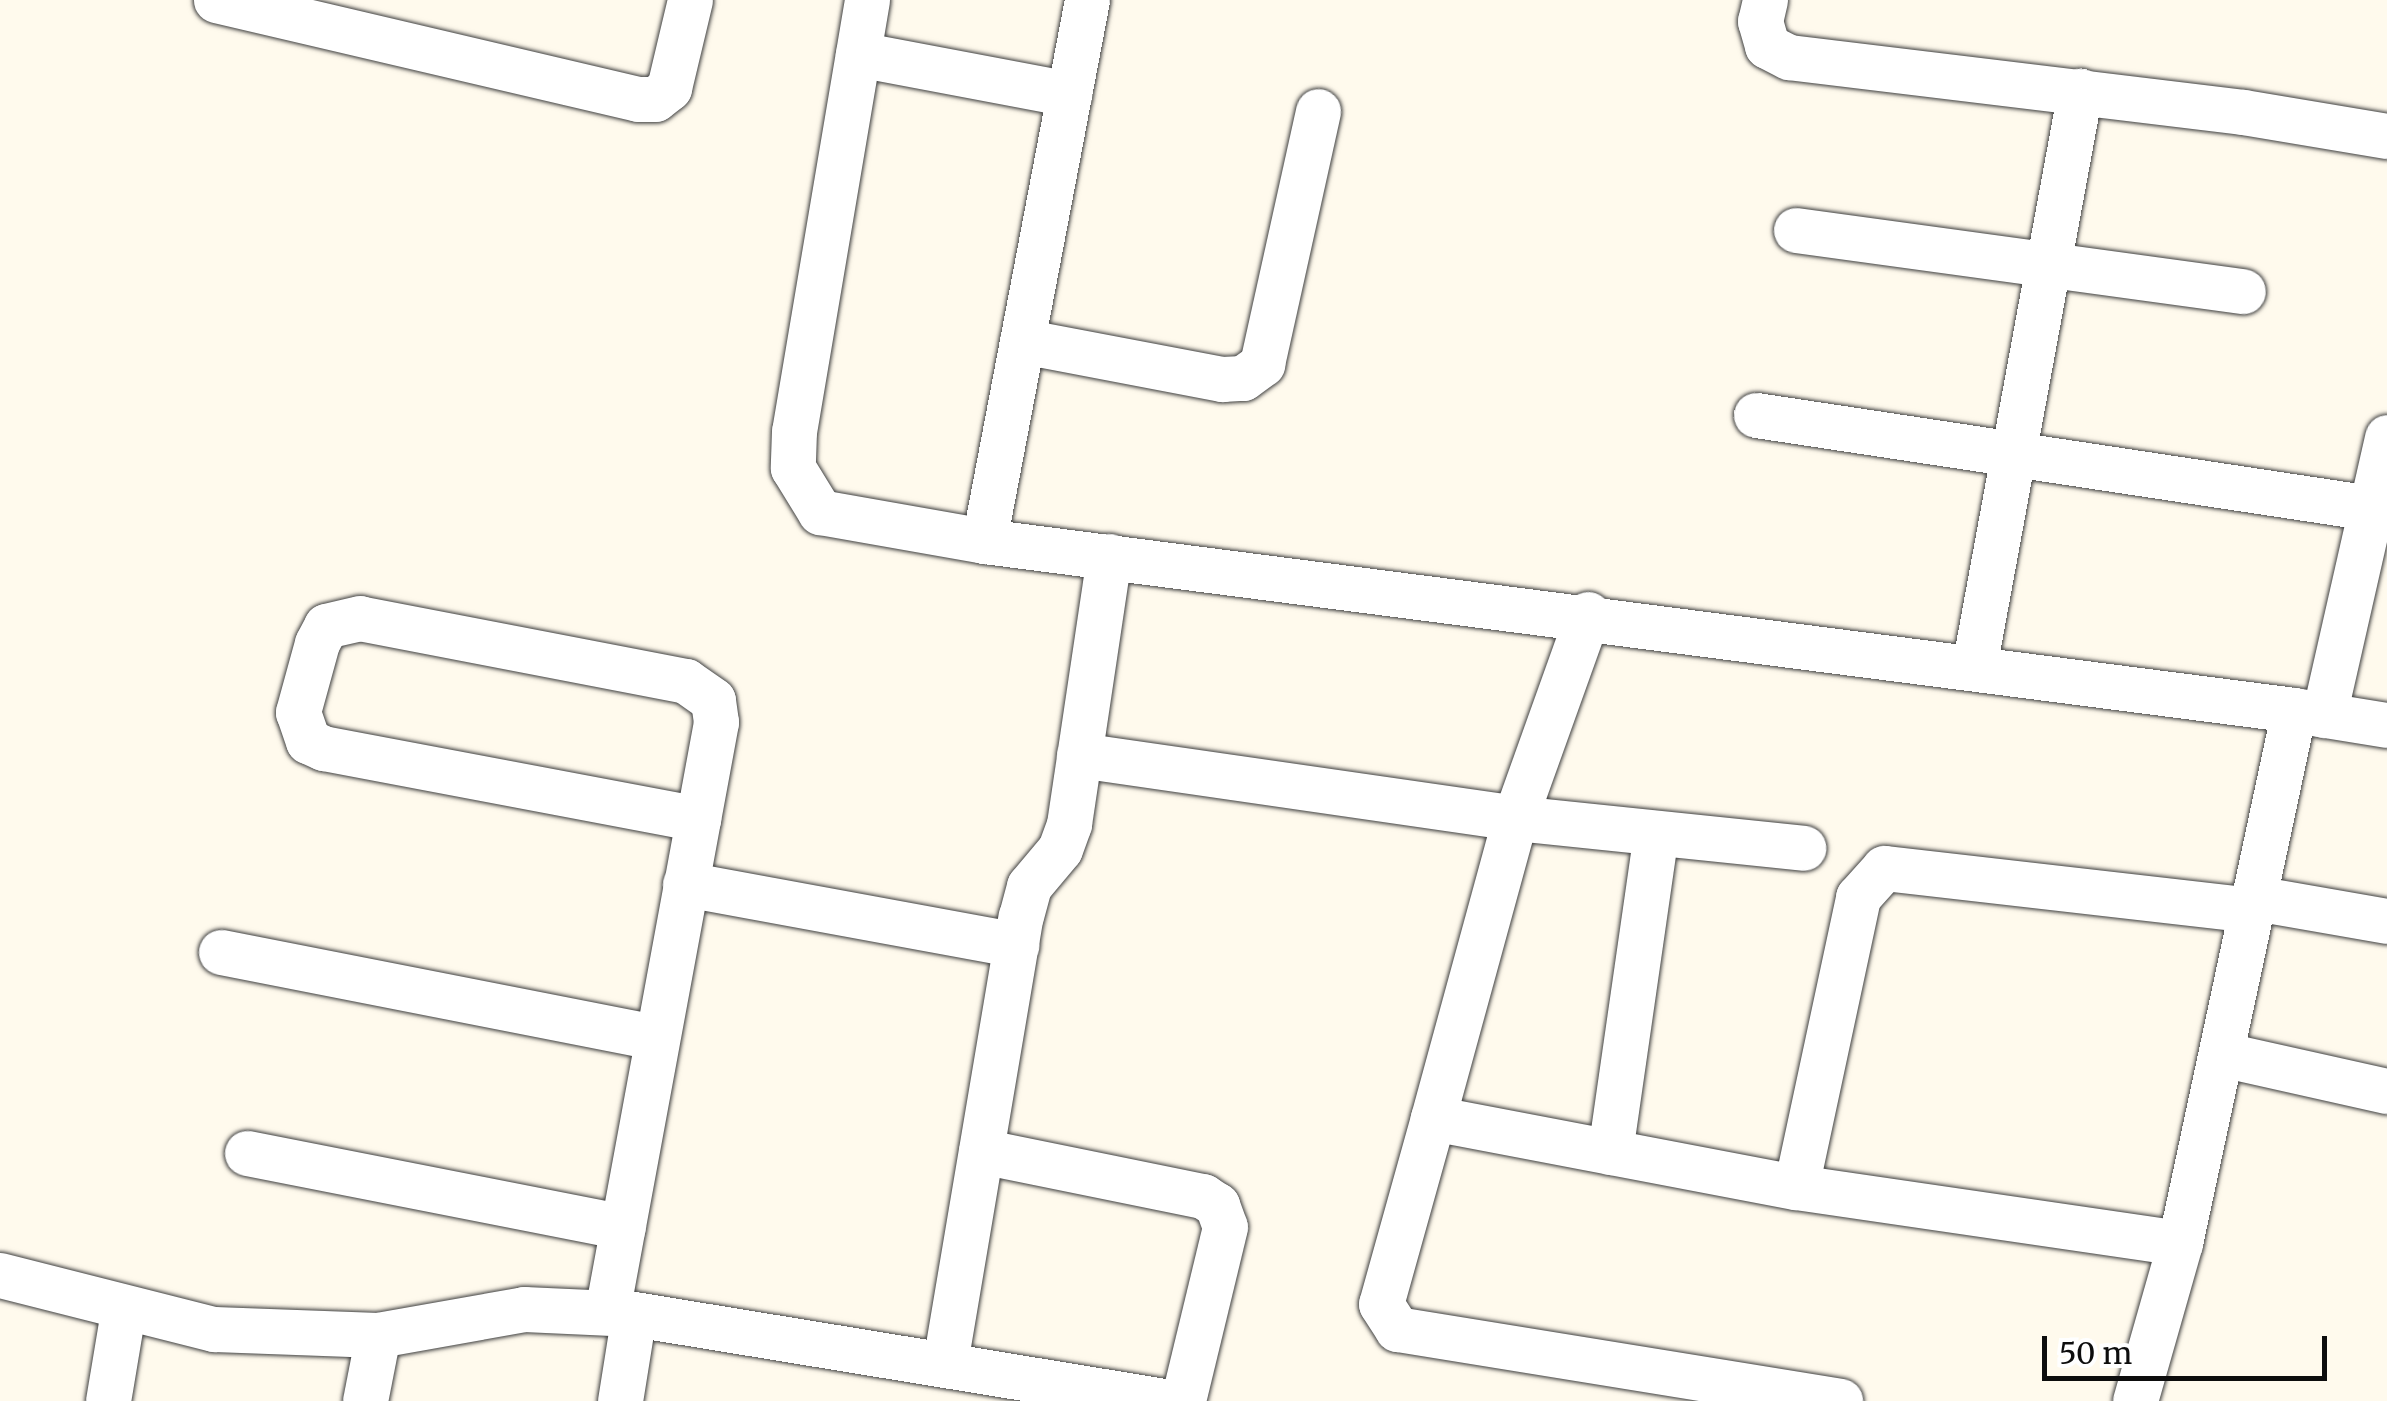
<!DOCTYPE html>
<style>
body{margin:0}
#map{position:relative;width:2387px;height:1401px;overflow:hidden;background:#fffaed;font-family:Merriweather,serif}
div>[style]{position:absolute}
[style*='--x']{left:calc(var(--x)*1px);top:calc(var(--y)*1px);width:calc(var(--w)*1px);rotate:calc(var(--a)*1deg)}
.roads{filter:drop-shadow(0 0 2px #404040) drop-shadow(0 0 2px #404040)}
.street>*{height:45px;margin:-22.5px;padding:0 22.5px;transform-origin:22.5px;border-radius:22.5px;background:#fff}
span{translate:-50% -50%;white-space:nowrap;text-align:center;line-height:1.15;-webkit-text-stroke:10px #fff;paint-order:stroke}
.scale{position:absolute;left:2042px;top:1336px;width:285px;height:45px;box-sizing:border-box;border:5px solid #0d0d0d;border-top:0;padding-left:12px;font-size:30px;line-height:35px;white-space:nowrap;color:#0d0d0d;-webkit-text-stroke:8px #fff;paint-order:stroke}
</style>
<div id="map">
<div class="roads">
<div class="street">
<i style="--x:216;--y:0;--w:433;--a:13.2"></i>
<i style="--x:638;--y:99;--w:17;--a:0"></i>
<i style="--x:655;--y:99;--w:18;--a:-38"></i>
<i style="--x:669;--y:88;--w:90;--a:-76.6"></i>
<i style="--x:867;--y:0;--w:437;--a:99.6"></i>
<i style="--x:794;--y:431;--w:37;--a:92"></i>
<i style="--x:793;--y:468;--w:52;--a:58.5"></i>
<i style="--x:820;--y:512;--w:167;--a:10"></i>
<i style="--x:984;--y:541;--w:1321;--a:7.35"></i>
<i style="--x:1765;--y:0;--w:22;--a:103"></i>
<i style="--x:1760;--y:21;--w:26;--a:74"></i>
<i style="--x:1767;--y:46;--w:25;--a:27"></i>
<i style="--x:1789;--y:57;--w:457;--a:6.9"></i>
<i style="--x:2243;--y:112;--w:146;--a:9.5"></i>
<i style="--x:858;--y:54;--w:215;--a:10.7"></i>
<i style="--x:1796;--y:230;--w:451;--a:7.8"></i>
<i style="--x:1022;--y:341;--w:204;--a:10.8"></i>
<i style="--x:1222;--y:379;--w:21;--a:-3"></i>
<i style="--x:1243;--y:378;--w:24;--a:-36"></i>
<i style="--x:1262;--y:364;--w:259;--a:-77.5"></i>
<i style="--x:1756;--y:415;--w:622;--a:8.6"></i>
<i style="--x:984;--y:541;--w:551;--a:-79.22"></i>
<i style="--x:1588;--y:614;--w:217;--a:109.7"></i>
<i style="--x:1515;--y:818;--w:311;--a:105.3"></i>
<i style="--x:1433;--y:1118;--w:369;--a:10.8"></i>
<i style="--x:1796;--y:1187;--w:388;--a:8.3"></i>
<i style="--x:1974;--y:667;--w:586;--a:-79.57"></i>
<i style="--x:2324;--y:715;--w:285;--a:-77.2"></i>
<i style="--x:1079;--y:755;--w:441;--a:8.2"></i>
<i style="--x:1515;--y:818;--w:290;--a:5.9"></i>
<i style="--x:685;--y:884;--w:337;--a:10.4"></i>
<i style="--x:2255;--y:898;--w:134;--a:9.9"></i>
<i style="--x:221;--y:952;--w:442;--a:11.1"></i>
<i style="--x:2221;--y:1054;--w:170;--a:12.6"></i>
<i style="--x:1433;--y:1118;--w:193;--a:105.6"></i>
<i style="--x:1381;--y:1304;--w:30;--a:57"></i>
<i style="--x:1397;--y:1329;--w:449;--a:9.2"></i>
<i style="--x:981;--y:1151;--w:227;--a:11.5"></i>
<i style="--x:1203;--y:1196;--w:17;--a:33"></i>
<i style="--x:1217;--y:1205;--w:23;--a:70"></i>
<i style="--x:1225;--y:1227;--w:179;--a:103.6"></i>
<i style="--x:1610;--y:1152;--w:322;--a:-81.8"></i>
<i style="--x:247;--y:1153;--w:383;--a:11.1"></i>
<i style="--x:1796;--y:1187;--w:297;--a:-77.9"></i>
<i style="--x:1858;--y:897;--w:39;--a:-48"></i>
<i style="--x:1884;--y:868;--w:371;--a:6.5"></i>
<i style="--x:0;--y:1275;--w:221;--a:14.2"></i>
<i style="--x:214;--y:1329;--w:164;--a:2.1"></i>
<i style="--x:378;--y:1335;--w:148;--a:-10.1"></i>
<i style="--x:524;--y:1309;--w:110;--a:2.6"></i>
<i style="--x:634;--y:1314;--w:537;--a:9.32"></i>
<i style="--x:607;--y:1312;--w:600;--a:-79.53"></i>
<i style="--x:716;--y:722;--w:22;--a:-98"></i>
<i style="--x:713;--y:700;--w:33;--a:-145"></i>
<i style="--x:686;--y:681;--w:332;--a:-169.1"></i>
<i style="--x:360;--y:618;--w:35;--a:167"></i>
<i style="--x:326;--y:626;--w:19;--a:118"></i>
<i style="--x:317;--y:643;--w:72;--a:105.4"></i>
<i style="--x:298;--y:712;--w:31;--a:71"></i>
<i style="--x:308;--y:741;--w:17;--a:25"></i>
<i style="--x:323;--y:748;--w:382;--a:10.7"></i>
<i style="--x:945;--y:1363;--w:453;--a:-80.4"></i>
<i style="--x:1021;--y:916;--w:31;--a:-75"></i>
<i style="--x:1029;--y:886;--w:48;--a:-50"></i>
<i style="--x:1060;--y:849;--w:27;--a:-70"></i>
<i style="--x:1069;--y:824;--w:271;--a:-81.5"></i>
<i style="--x:108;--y:1401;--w:91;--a:-80.5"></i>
<i style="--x:365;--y:1401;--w:67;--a:-78.9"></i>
<i style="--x:620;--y:1401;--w:88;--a:-80.9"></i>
<i style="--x:2135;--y:1401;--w:164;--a:-74.1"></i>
<i style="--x:2180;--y:1243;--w:545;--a:-77.93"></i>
<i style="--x:2294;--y:710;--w:94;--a:9.2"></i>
</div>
</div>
<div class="scale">50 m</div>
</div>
